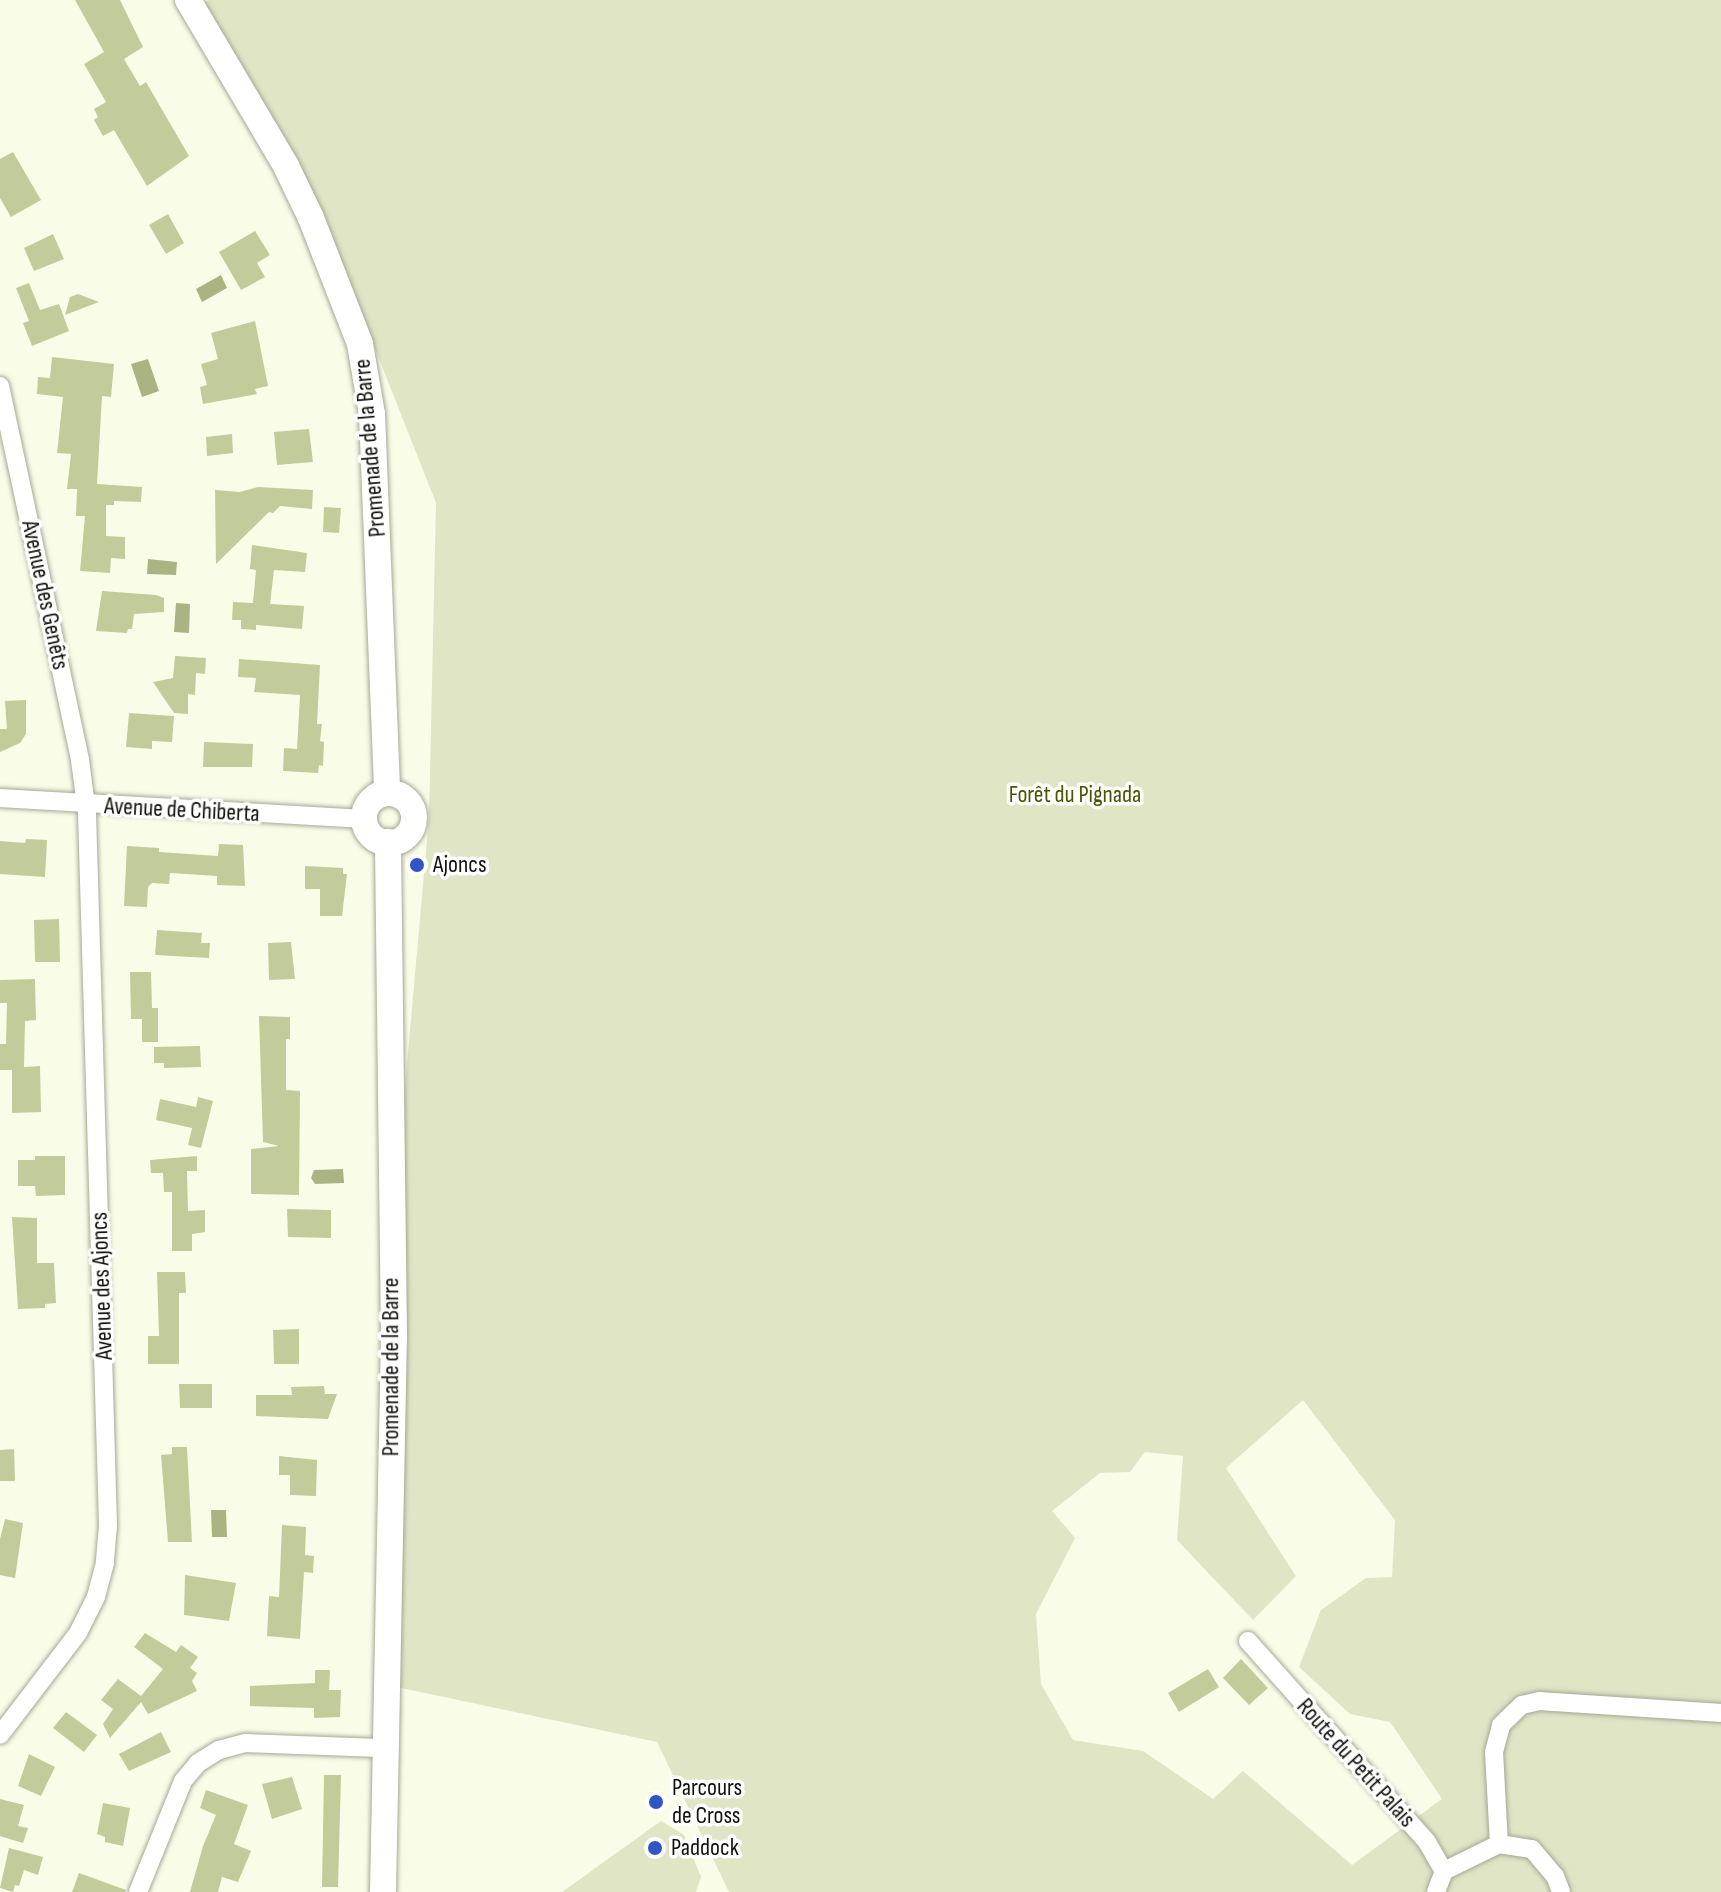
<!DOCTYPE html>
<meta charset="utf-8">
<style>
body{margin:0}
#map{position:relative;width:1721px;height:1892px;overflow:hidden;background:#f9fde8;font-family:"Sofia Sans Condensed",sans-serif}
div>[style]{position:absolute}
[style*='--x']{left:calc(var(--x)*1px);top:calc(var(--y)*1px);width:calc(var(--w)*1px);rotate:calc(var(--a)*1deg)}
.green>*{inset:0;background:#dfe5c5}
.water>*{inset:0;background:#aab382}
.building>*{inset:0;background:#c2cc9a}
.roads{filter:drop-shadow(0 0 2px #a4a995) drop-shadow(0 0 2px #a4a995)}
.minor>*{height:18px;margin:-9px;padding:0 9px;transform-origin:9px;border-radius:9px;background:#fff}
.secondary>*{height:26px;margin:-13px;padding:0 13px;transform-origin:13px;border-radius:13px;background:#fff}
.secondary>.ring{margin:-13px;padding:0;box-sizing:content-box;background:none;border:26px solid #fff;border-radius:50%}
.dots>*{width:22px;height:22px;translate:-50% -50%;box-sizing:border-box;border:4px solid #fff;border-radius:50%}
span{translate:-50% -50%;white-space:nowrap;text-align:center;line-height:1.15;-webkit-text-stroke:7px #fff;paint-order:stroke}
.street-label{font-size:24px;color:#10110b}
.park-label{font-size:24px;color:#4b5500}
.poi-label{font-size:24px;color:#10110b}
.left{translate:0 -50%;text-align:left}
</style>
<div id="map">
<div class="green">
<i style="clip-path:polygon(evenodd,209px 0,1721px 0,1721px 1892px,729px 1892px,657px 1742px,392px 1686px,389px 1265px,429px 818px,436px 503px,314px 194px,205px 3px,209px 0,1303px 1400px,1395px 1520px,1392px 1577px,1366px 1578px,1321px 1610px,1299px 1667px,1350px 1714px,1390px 1722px,1442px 1799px,1352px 1865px,1243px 1771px,1213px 1799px,1143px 1751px,1073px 1740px,1041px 1684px,1036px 1614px,1075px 1538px,1052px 1511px,1100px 1473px,1130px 1472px,1145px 1452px,1183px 1456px,1177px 1540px,1253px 1620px,1296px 1576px,1226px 1468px,1303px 1400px)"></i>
<i style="clip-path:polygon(661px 1821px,684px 1835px,701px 1877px,696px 1892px,562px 1892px)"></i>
</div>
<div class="water">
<i style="clip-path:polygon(221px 275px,227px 288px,202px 302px,196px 289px)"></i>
<i style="clip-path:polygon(148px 359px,159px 391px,142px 397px,131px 364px)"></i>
<i style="clip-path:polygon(148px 559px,177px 562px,176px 575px,147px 574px)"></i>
<i style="clip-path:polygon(176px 603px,190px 604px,189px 633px,174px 632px)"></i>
<i style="clip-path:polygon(343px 1169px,344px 1183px,315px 1184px,311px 1178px,314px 1170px)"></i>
<i style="clip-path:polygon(211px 1510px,226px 1510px,227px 1537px,212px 1537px)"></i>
</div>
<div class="building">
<i style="clip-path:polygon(75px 0,120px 0,143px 47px,124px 59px,140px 86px,146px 82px,189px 156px,147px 186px,114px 130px,103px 136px,94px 120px,98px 117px,94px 109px,106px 102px,84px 64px,104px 52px)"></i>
<i style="clip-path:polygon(13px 152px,41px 200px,11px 217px,0 198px,0 159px)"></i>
<i style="clip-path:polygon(168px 214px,184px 243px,166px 254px,149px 225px)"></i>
<i style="clip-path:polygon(255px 231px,270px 255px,257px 263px,265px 277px,241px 290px,219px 252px)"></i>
<i style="clip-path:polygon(53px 234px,64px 259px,34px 271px,24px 248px)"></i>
<i style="clip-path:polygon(29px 283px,40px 310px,59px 304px,69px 331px,32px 346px,23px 323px,29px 321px,16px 288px)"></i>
<i style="clip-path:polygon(78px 294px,99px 302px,65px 315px,70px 297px)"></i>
<i style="clip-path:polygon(255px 321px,268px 386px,255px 389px,257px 394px,203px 404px,200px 387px,207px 385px,201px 364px,218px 359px,211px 333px)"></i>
<i style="clip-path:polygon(52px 357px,114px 364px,111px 397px,102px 396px,97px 484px,142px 487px,141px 502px,114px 501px,114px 505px,106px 505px,106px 536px,125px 537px,125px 559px,111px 558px,110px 573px,80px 571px,85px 516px,76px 516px,77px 489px,67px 489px,71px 454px,57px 453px,63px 397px,37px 394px,38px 377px,50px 378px)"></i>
<i style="clip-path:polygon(309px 429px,313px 462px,277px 465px,274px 432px)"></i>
<i style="clip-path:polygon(232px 434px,233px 453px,207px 456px,206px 437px)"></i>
<i style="clip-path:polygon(258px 487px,313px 490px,312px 509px,280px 506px,273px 513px,269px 512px,216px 564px,215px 490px,240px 492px)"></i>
<i style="clip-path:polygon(324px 507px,341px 508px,339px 533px,323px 532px)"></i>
<i style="clip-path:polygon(252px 545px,307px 553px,305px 572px,274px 570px,270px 604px,304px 606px,302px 629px,256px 625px,256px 630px,241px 629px,241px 620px,232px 620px,233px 602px,253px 603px,256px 570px,250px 569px)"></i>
<i style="clip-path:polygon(102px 591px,156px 595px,164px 598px,164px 612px,134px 614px,132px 629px,128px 629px,127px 633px,96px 631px)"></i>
<i style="clip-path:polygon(175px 656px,206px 658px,205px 674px,196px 673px,195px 695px,188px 694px,188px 714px,174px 713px,153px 682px,173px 678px)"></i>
<i style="clip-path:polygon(239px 659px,320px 665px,317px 724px,322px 724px,320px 741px,324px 742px,323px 766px,319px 765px,318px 773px,283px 771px,284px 748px,297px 749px,300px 695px,254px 692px,256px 678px,238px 677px)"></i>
<i style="clip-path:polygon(26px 700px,26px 734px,20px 743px,0 752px,0 729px,7px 729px,5px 701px)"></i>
<i style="clip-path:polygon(129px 713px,174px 716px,172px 742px,152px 741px,152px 749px,126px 747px)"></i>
<i style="clip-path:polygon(204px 742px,253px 744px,252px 767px,203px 767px)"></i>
<i style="clip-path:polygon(26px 839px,47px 840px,45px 877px,0 874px,0 841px,25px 843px)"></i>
<i style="clip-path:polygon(219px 844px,243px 845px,245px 886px,217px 885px,217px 876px,170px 873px,169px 884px,152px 883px,148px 887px,147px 907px,124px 906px,127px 846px,159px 848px,159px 852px,218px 856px)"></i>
<i style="clip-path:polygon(305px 866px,343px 868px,343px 874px,347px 874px,342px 916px,320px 916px,320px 889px,305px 889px)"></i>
<i style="clip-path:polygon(59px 919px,60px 962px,35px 962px,34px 920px)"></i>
<i style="clip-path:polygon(157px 930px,202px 933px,201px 943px,210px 943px,209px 958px,155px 955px)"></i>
<i style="clip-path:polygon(291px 942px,295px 979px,269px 980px,268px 943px)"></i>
<i style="clip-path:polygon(130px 972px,151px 972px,152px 1008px,158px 1008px,158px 1042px,142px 1042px,142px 1019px,131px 1019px)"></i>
<i style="clip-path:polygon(35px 979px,36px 1020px,25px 1021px,24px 1067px,40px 1066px,41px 1112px,12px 1113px,12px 1070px,0 1070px,0 1044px,6px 1044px,7px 1003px,0 1003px,0 980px)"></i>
<i style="clip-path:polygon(259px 1016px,290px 1017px,290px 1039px,286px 1039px,286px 1090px,300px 1091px,299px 1195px,251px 1194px,251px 1149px,279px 1146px,263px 1142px)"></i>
<i style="clip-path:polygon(200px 1046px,201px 1067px,164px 1068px,164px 1063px,154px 1063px,154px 1047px)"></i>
<i style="clip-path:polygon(198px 1097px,213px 1101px,201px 1148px,188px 1145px,192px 1128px,156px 1120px,160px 1099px,196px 1107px)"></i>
<i style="clip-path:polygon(35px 1156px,65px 1156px,65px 1195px,36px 1196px,35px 1186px,18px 1186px,18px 1160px,35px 1160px)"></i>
<i style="clip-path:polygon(197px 1156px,197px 1171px,187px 1171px,188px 1211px,205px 1210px,205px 1232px,192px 1234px,192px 1251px,172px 1251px,172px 1192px,164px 1192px,163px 1173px,151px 1173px,150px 1160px)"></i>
<i style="clip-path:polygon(287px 1209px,331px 1210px,331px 1238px,288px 1237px)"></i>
<i style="clip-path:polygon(12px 1217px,37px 1218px,37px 1263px,54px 1263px,56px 1303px,45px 1304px,45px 1308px,18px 1309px)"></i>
<i style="clip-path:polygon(157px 1272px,185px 1272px,186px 1293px,179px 1293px,179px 1364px,148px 1364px,148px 1336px,159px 1336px)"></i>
<i style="clip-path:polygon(299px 1329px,299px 1364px,274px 1364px,273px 1330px)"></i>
<i style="clip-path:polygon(179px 1384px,212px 1384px,212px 1408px,180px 1408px)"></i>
<i style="clip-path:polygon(324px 1386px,325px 1394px,337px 1394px,328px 1419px,256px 1416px,256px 1395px,292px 1395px,291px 1387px)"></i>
<i style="clip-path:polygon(172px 1447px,187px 1447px,192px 1542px,168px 1542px,161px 1455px,172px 1454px)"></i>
<i style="clip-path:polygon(14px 1449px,15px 1481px,0 1481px,0 1450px)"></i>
<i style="clip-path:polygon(279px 1456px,317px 1460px,316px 1496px,290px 1495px,290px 1475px,279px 1475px)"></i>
<i style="clip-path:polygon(5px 1519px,23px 1523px,15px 1578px,0 1575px,0 1539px)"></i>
<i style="clip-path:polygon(282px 1525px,306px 1527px,305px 1555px,314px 1556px,313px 1573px,304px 1572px,300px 1639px,267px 1636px,269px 1596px,279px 1597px)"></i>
<i style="clip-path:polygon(185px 1575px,236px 1583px,229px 1621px,184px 1615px)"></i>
<i style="clip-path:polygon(145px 1633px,176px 1652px,181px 1645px,198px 1657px,190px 1668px,197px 1673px,192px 1681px,197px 1691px,148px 1714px,141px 1702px,110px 1738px,103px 1724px,113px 1709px,101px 1700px,118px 1679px,141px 1696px,163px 1669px,134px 1647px)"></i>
<i style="clip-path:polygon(1241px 1659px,1268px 1688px,1249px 1705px,1223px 1678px)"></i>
<i style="clip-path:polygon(1208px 1669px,1219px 1687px,1179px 1712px,1168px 1693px)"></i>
<i style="clip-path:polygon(315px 1670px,330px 1670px,329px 1690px,341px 1690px,340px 1717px,314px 1718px,314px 1708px,250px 1706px,250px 1686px,315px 1683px)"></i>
<i style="clip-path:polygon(66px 1712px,97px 1735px,84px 1752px,53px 1728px)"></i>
<i style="clip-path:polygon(161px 1732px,171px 1752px,129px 1771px,119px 1754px)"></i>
<i style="clip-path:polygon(29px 1754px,55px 1767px,41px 1796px,18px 1786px)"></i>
<i style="clip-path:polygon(324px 1775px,341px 1775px,338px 1887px,322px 1887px)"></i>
<i style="clip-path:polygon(292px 1777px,302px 1809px,272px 1819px,262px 1784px)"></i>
<i style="clip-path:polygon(206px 1790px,248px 1805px,234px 1844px,251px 1851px,238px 1882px,222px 1877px,218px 1892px,190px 1892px,203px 1846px,216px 1815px,200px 1808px)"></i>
<i style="clip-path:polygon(0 1799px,24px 1805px,18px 1826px,28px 1828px,23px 1843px,0 1836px)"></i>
<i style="clip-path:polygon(103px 1803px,130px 1808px,123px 1846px,105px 1842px,105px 1837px,97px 1834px)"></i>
<i style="clip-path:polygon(9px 1848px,43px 1857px,38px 1875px,24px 1870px,19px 1886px,15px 1885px,13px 1892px,0 1888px)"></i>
<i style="clip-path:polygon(79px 1873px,126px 1890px,125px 1892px,72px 1892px)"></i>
</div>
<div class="roads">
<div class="minor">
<i style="--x:0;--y:386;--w:382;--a:77.9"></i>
<i style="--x:80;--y:760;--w:53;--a:82.5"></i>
<i style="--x:87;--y:813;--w:713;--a:88.31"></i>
<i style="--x:108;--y:1526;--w:37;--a:95"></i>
<i style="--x:105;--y:1563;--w:35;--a:105"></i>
<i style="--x:96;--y:1597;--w:40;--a:116.6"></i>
<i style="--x:78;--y:1633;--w:128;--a:127.4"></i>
<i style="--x:0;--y:798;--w:365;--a:3.3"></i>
<i style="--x:1248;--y:1641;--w:269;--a:48.3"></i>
<i style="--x:1427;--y:1842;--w:34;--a:60"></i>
<i style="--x:1444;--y:1871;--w:22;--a:111"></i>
<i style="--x:1499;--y:1844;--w:33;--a:9"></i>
<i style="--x:1532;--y:1849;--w:35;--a:50"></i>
<i style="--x:1555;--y:1876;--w:17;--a:69"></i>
<i style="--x:1444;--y:1871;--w:61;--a:-26.1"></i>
<i style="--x:1499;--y:1844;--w:92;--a:-93.1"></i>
<i style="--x:1494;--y:1752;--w:28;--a:-75"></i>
<i style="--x:1501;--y:1725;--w:29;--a:-44"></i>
<i style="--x:1522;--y:1705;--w:18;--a:-13"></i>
<i style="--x:1540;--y:1701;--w:181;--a:3.8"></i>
<i style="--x:138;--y:1892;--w:120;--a:-67.9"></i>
<i style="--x:183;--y:1781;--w:23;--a:-50"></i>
<i style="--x:198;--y:1763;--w:25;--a:-32"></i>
<i style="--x:219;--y:1750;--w:28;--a:-15"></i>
<i style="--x:246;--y:1743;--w:138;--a:2.1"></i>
</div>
<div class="secondary">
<i style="--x:188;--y:0;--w:193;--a:59.4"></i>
<i style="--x:286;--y:166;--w:58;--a:64.3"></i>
<i style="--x:311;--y:218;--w:135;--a:68.7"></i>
<i style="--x:360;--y:344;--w:71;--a:80.3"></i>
<i style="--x:372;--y:414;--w:379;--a:87.7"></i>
<i class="ring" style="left:364px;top:793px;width:24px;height:24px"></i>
<i style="--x:383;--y:1892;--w:556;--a:-88.87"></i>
<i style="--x:394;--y:1336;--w:494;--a:-90.7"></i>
</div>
</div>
<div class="dots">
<i style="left:417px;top:865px;background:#3255c5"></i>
<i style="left:656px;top:1802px;background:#3255c5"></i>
<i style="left:655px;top:1848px;background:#3255c5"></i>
</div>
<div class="street-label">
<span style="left:370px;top:448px;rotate:-95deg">Promenade de la Barre</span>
<span style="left:45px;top:595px;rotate:78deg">Avenue des Genêts</span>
<span style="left:182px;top:810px;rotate:3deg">Avenue de Chiberta</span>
<span style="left:102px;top:1286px;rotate:-92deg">Avenue des Ajoncs</span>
<span style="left:391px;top:1367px;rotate:-90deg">Promenade de la Barre</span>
<span style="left:1356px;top:1763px;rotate:48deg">Route du Petit Palais</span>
</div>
<div class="park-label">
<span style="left:1075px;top:795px">Forêt du Pignada</span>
</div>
<div class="poi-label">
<span class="left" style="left:433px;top:865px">Ajoncs</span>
<span class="left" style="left:672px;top:1802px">Parcours<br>de Cross</span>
<span class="left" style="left:671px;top:1848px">Paddock</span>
</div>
</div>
